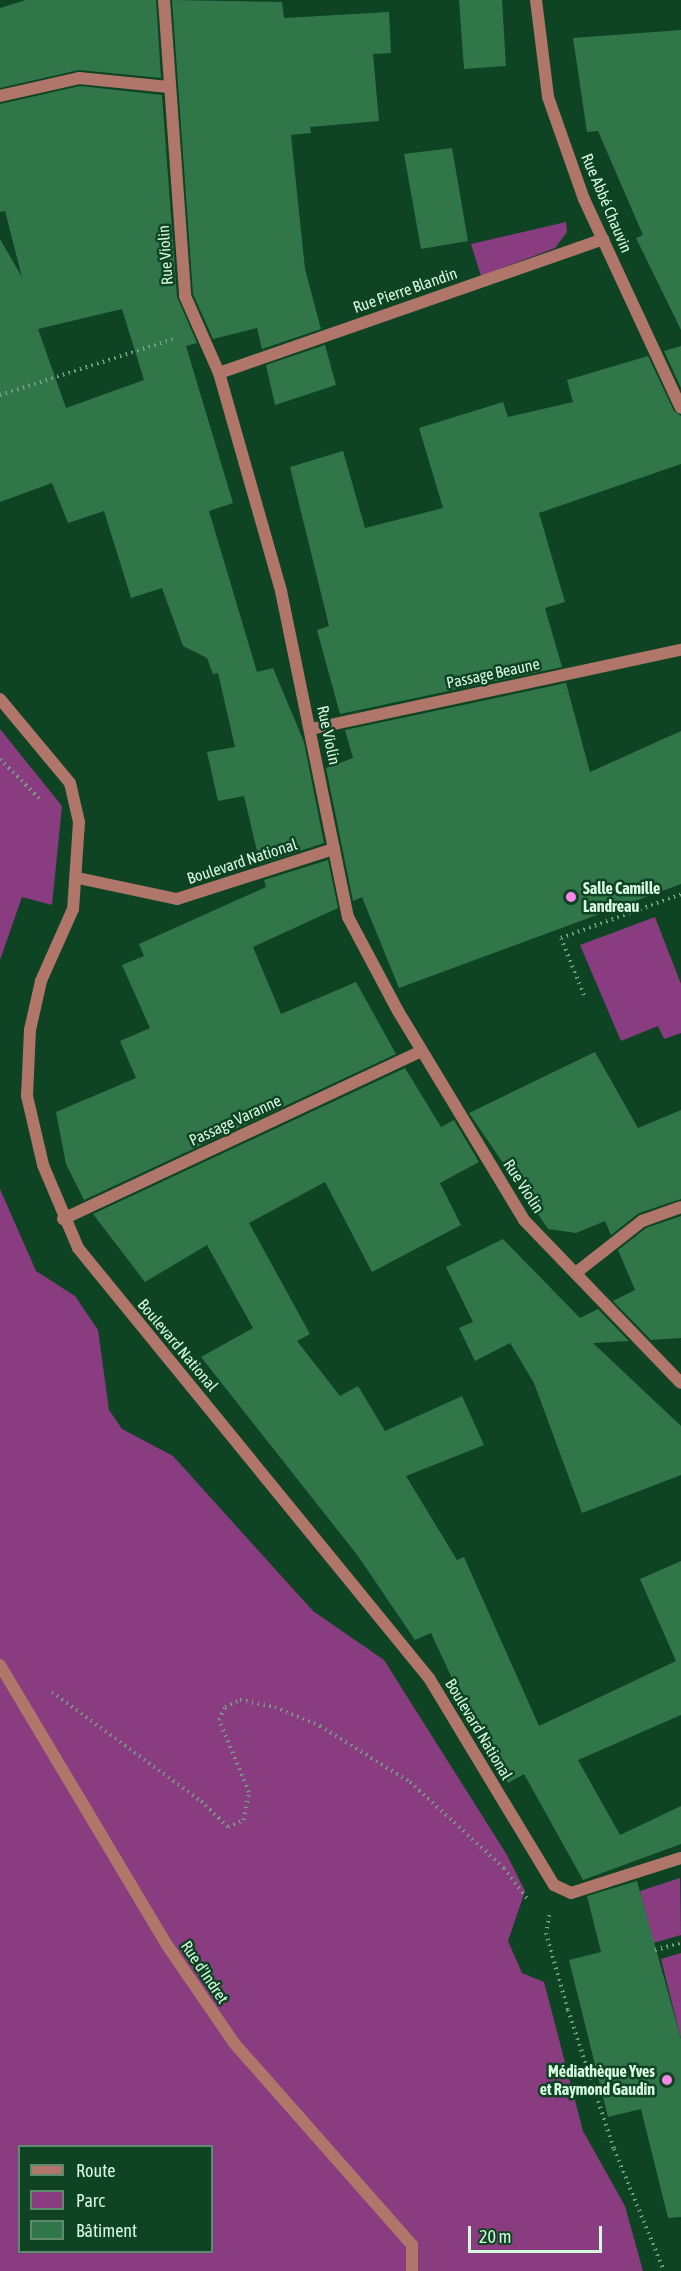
<!DOCTYPE html>
<meta charset="utf-8">
<style>
body{margin:0}
#map{position:relative;width:681px;height:2271px;overflow:hidden;background:#0e4323;font-family:"Asap Condensed",sans-serif}
div>[style]{position:absolute}
[style*='--x']{left:calc(var(--x)*1px);top:calc(var(--y)*1px);width:calc(var(--w)*1px);rotate:calc(var(--a)*1deg)}
.green>*{inset:0;background:#893c7f}
.building>*{inset:0;background:#317649}
.path>*{height:4px;margin-top:-2px;transform-origin:0;background:repeating-linear-gradient(90deg,#749f82 0 1.5px,transparent 0 6px)}
.street>*{height:12px;margin:-6px;padding:0 6px;transform-origin:6px;border-radius:6px;background:#af7669}
.dots>*{width:16px;height:16px;translate:-50% -50%;box-sizing:border-box;border:3px solid #0e4323;border-radius:50%}
span{translate:-50% -50%;white-space:nowrap;text-align:center;line-height:1.15;-webkit-text-stroke:5px #0e4323;paint-order:stroke}
.street-label{font-size:16px;color:#d6f8de}
.poi-label{font-size:16px;color:#d6f8de;font-weight:700}
.left{translate:0 -50%;text-align:left}
.right{translate:-100% -50%;text-align:right}
.legend{position:absolute;left:18px;top:2145px;width:195px;height:108px;box-sizing:border-box;background:#0e4323;border:2px solid #5e8b6e;margin:0;padding:8px 10px;list-style:none;font-size:18px;color:#d6f8de}
.legend li{display:flex;align-items:center;gap:12px;height:30px}
.legend b{width:30px;border:2px solid #5e8b6e}
.scale{position:absolute;left:468px;top:2226px;width:134px;height:27px;box-sizing:border-box;border:3px solid #d6f8de;border-top:0;padding-left:8px;font-size:18px;line-height:21px;white-space:nowrap;color:#d6f8de;-webkit-text-stroke:4px #0e4323;paint-order:stroke}
</style>
<div id="map">
<div class="green">
<i style="clip-path:polygon(566px 222px,567px 232px,555px 248px,481px 276px,471px 244px)"></i>
<i style="clip-path:polygon(0 729px,62px 806px,52px 905px,22px 897px,0 960px)"></i>
<i style="clip-path:polygon(655px 917px,681px 984px,681px 1033px,664px 1039px,658px 1026px,621px 1041px,580px 945px)"></i>
<i style="clip-path:polygon(evenodd,0 1189px,36px 1271px,75px 1296px,98px 1330px,109px 1410px,122px 1429px,173px 1456px,313px 1611px,384px 1660px,507px 1855px,525px 1891px,508px 1941px,522px 1973px,544px 1982px,583px 2131px,625px 2206px,643px 2271px,0 2271px,0 1189px,20px 2146px,212px 2146px,212px 2252px,20px 2252px,20px 2146px)"></i>
<i style="clip-path:polygon(680px 1878px,681px 1935px,653px 1943px,640px 1891px)"></i>
<i style="clip-path:polygon(681px 1953px,681px 2039px,661px 1959px)"></i>
</div>
<div class="building">
<i style="clip-path:polygon(26px 0,156px 0,161px 78px,79px 70px,0 88px,0 8px)"></i>
<i style="clip-path:polygon(172px 0,282px 2px,284px 18px,389px 12px,391px 53px,373px 54px,379px 121px,310px 127px,311px 133px,291px 135px,305px 269px,321px 329px,262px 349px,257px 328px,213px 339px,193px 294px)"></i>
<i style="clip-path:polygon(459px 0,502px 0,506px 66px,464px 69px)"></i>
<i style="clip-path:polygon(681px 30px,681px 330px,636px 238px,643px 235px,598px 131px,587px 132px,573px 38px)"></i>
<i style="clip-path:polygon(evenodd,80px 86px,162px 95px,177px 297px,197px 343px,186px 346px,233px 503px,209px 511px,257px 672px,273px 668px,304px 742px,324px 843px,260px 864px,244px 796px,218px 801px,207px 752px,235px 747px,218px 673px,213px 674px,207px 658px,183px 646px,162px 588px,131px 598px,104px 511px,68px 523px,52px 483px,0 502px,0 239px,22px 277px,5px 211px,0 212px,0 104px,80px 86px,122px 309px,144px 380px,66px 408px,38px 329px,122px 309px)"></i>
<i style="clip-path:polygon(452px 148px,468px 241px,421px 249px,404px 154px)"></i>
<i style="clip-path:polygon(325px 345px,336px 385px,275px 405px,266px 365px)"></i>
<i style="clip-path:polygon(681px 346px,681px 388px,664px 351px)"></i>
<i style="clip-path:polygon(648px 356px,674px 411px,681px 416px,681px 464px,539px 513px,565px 602px,545px 608px,562px 667px,340px 714px,317px 630px,329px 626px,290px 467px,343px 451px,365px 528px,443px 508px,419px 428px,503px 402px,508px 417px,573px 402px,567px 380px)"></i>
<i style="clip-path:polygon(566px 683px,590px 772px,681px 731px,681px 884px,399px 988px,362px 897px,353px 901px,326px 768px,353px 758px,345px 730px)"></i>
<i style="clip-path:polygon(328px 860px,338px 908px,253px 947px,281px 1014px,356px 982px,396px 1054px,84px 1200px,66px 1164px,56px 1112px,136px 1078px,120px 1041px,150px 1028px,122px 965px,144px 956px,139px 944px,266px 887px,264px 880px)"></i>
<i style="clip-path:polygon(595px 1052px,638px 1128px,681px 1110px,681px 1199px,639px 1213px,611px 1235px,605px 1221px,576px 1233px,548px 1229px,469px 1113px)"></i>
<i style="clip-path:polygon(405px 1068px,441px 1127px,454px 1120px,479px 1162px,440px 1183px,461px 1225px,372px 1272px,325px 1182px,249px 1223px,310px 1334px,297px 1341px,340px 1396px,358px 1386px,385px 1431px,462px 1396px,484px 1445px,406px 1476px,457px 1560px,464px 1557px,539px 1726px,676px 1661px,640px 1579px,681px 1561px,681px 1715px,578px 1760px,620px 1835px,681px 1806px,681px 1844px,583px 1880px,524px 1774px,508px 1783px,475px 1728px,431px 1633px,415px 1640px,358px 1556px,201px 1357px,253px 1328px,207px 1245px,145px 1282px,93px 1214px)"></i>
<i style="clip-path:polygon(681px 1216px,681px 1338px,651px 1340px,613px 1301px,635px 1290px,618px 1250px,646px 1228px)"></i>
<i style="clip-path:polygon(503px 1239px,580px 1318px,598px 1309px,629px 1341px,593px 1343px,681px 1426px,681px 1475px,582px 1513px,534px 1383px,510px 1343px,475px 1361px,459px 1328px,473px 1322px,446px 1267px)"></i>
<i style="clip-path:polygon(637px 1881px,681px 2039px,681px 2217px,668px 2218px,641px 2109px,608px 2117px,569px 1960px,601px 1952px,587px 1896px)"></i>
</div>
<div class="path">
<i style="--x:0;--y:395;--w:182;--a:-17.9"></i>
<i style="--x:0;--y:759;--w:59;--a:45"></i>
<i style="--x:584;--y:995;--w:61;--a:-112"></i>
<i style="--x:561;--y:938;--w:128;--a:-20.1"></i>
<i style="--x:52;--y:1692;--w:185;--a:36.2"></i>
<i style="--x:201;--y:1801;--w:37;--a:44"></i>
<i style="--x:228;--y:1827;--w:17;--a:-24"></i>
<i style="--x:244;--y:1820;--w:28;--a:-80"></i>
<i style="--x:249;--y:1792;--w:78;--a:-112.6"></i>
<i style="--x:219;--y:1720;--w:14;--a:-65"></i>
<i style="--x:225;--y:1707;--w:17;--a:-25"></i>
<i style="--x:240;--y:1700;--w:36;--a:11"></i>
<i style="--x:275;--y:1707;--w:49;--a:22.9"></i>
<i style="--x:320;--y:1726;--w:106;--a:31.9"></i>
<i style="--x:410;--y:1782;--w:127;--a:42.5"></i>
<i style="--x:504;--y:1868;--w:38;--a:53"></i>
<i style="--x:549;--y:1915;--w:18;--a:99"></i>
<i style="--x:546;--y:1933;--w:80;--a:74.1"></i>
<i style="--x:568;--y:2010;--w:146;--a:71.7"></i>
<i style="--x:614;--y:2149;--w:132;--a:67.7"></i>
<i style="--x:655;--y:1950;--w:27;--a:-15"></i>
</div>
<div class="street">
<i style="--x:164;--y:0;--w:297;--a:85.9"></i>
<i style="--x:185;--y:296;--w:84;--a:66.2"></i>
<i style="--x:219;--y:373;--w:227;--a:74.1"></i>
<i style="--x:281;--y:591;--w:333;--a:78.4"></i>
<i style="--x:348;--y:917;--w:106;--a:62"></i>
<i style="--x:398;--y:1011;--w:244;--a:58.9"></i>
<i style="--x:524;--y:1220;--w:226;--a:46.1"></i>
<i style="--x:536;--y:0;--w:98;--a:82.9"></i>
<i style="--x:548;--y:97;--w:108;--a:70.6"></i>
<i style="--x:584;--y:199;--w:230;--a:65.1"></i>
<i style="--x:0;--y:96;--w:81;--a:-12.8"></i>
<i style="--x:79;--y:78;--w:90;--a:5.7"></i>
<i style="--x:219;--y:373;--w:407;--a:-19.2"></i>
<i style="--x:0;--y:699;--w:109;--a:50.2"></i>
<i style="--x:70;--y:783;--w:40;--a:77"></i>
<i style="--x:79;--y:822;--w:87;--a:93.9"></i>
<i style="--x:73;--y:909;--w:79;--a:114"></i>
<i style="--x:41;--y:981;--w:50;--a:102.7"></i>
<i style="--x:30;--y:1030;--w:66;--a:92.6"></i>
<i style="--x:27;--y:1096;--w:71;--a:76.9"></i>
<i style="--x:43;--y:1165;--w:90;--a:67.1"></i>
<i style="--x:78;--y:1248;--w:555;--a:50.78"></i>
<i style="--x:429;--y:1678;--w:242;--a:58.9"></i>
<i style="--x:554;--y:1885;--w:19;--a:25"></i>
<i style="--x:571;--y:1893;--w:115;--a:-17.7"></i>
<i style="--x:311;--y:729;--w:378;--a:-12.1"></i>
<i style="--x:78;--y:878;--w:101;--a:12"></i>
<i style="--x:177;--y:899;--w:165;--a:-17.7"></i>
<i style="--x:63;--y:1219;--w:395;--a:-25.1"></i>
<i style="--x:577;--y:1272;--w:83;--a:-38.1"></i>
<i style="--x:642;--y:1221;--w:41;--a:-19.7"></i>
<i style="--x:0;--y:1665;--w:326;--a:59.2"></i>
<i style="--x:167;--y:1945;--w:119;--a:55.6"></i>
<i style="--x:234;--y:2043;--w:269;--a:48.6"></i>
<i style="--x:412;--y:2245;--w:26;--a:90"></i>
</div>
<div class="dots">
<i style="left:571px;top:897px;background:#f987e9"></i>
<i style="left:667px;top:2080px;background:#f987e9"></i>
</div>
<div class="street-label">
<span style="left:607px;top:203px;rotate:67deg">Rue Abbé Chauvin</span>
<span style="left:165px;top:255px;rotate:-94deg">Rue Violin</span>
<span style="left:405px;top:290px;rotate:-19deg">Rue Pierre Blandin</span>
<span style="left:493px;top:673px;rotate:-12deg">Passage Beaune</span>
<span style="left:329px;top:735px;rotate:78deg">Rue Violin</span>
<span style="left:242px;top:861px;rotate:-18deg">Boulevard National</span>
<span style="left:235px;top:1120px;rotate:-25deg">Passage Varanne</span>
<span style="left:524px;top:1186px;rotate:57deg">Rue Violin</span>
<span style="left:178px;top:1345px;rotate:50deg">Boulevard National</span>
<span style="left:479px;top:1729px;rotate:59deg">Boulevard National</span>
<span style="left:205px;top:1972px;rotate:56deg">Rue d'Indret</span>
</div>
<div class="poi-label">
<span class="left" style="left:583px;top:897px">Salle Camille<br>Landreau</span>
<span class="right" style="left:655px;top:2080px">Médiathèque Yves<br>et Raymond Gaudin</span>
</div>
<ul class="legend">
<li><b style="height:8px;background:#af7669"></b>Route</li>
<li><b style="height:16px;background:#893c7f"></b>Parc</li>
<li><b style="height:16px;background:#317649"></b>Bâtiment</li>
</ul>
<div class="scale">20 m</div>
</div>
